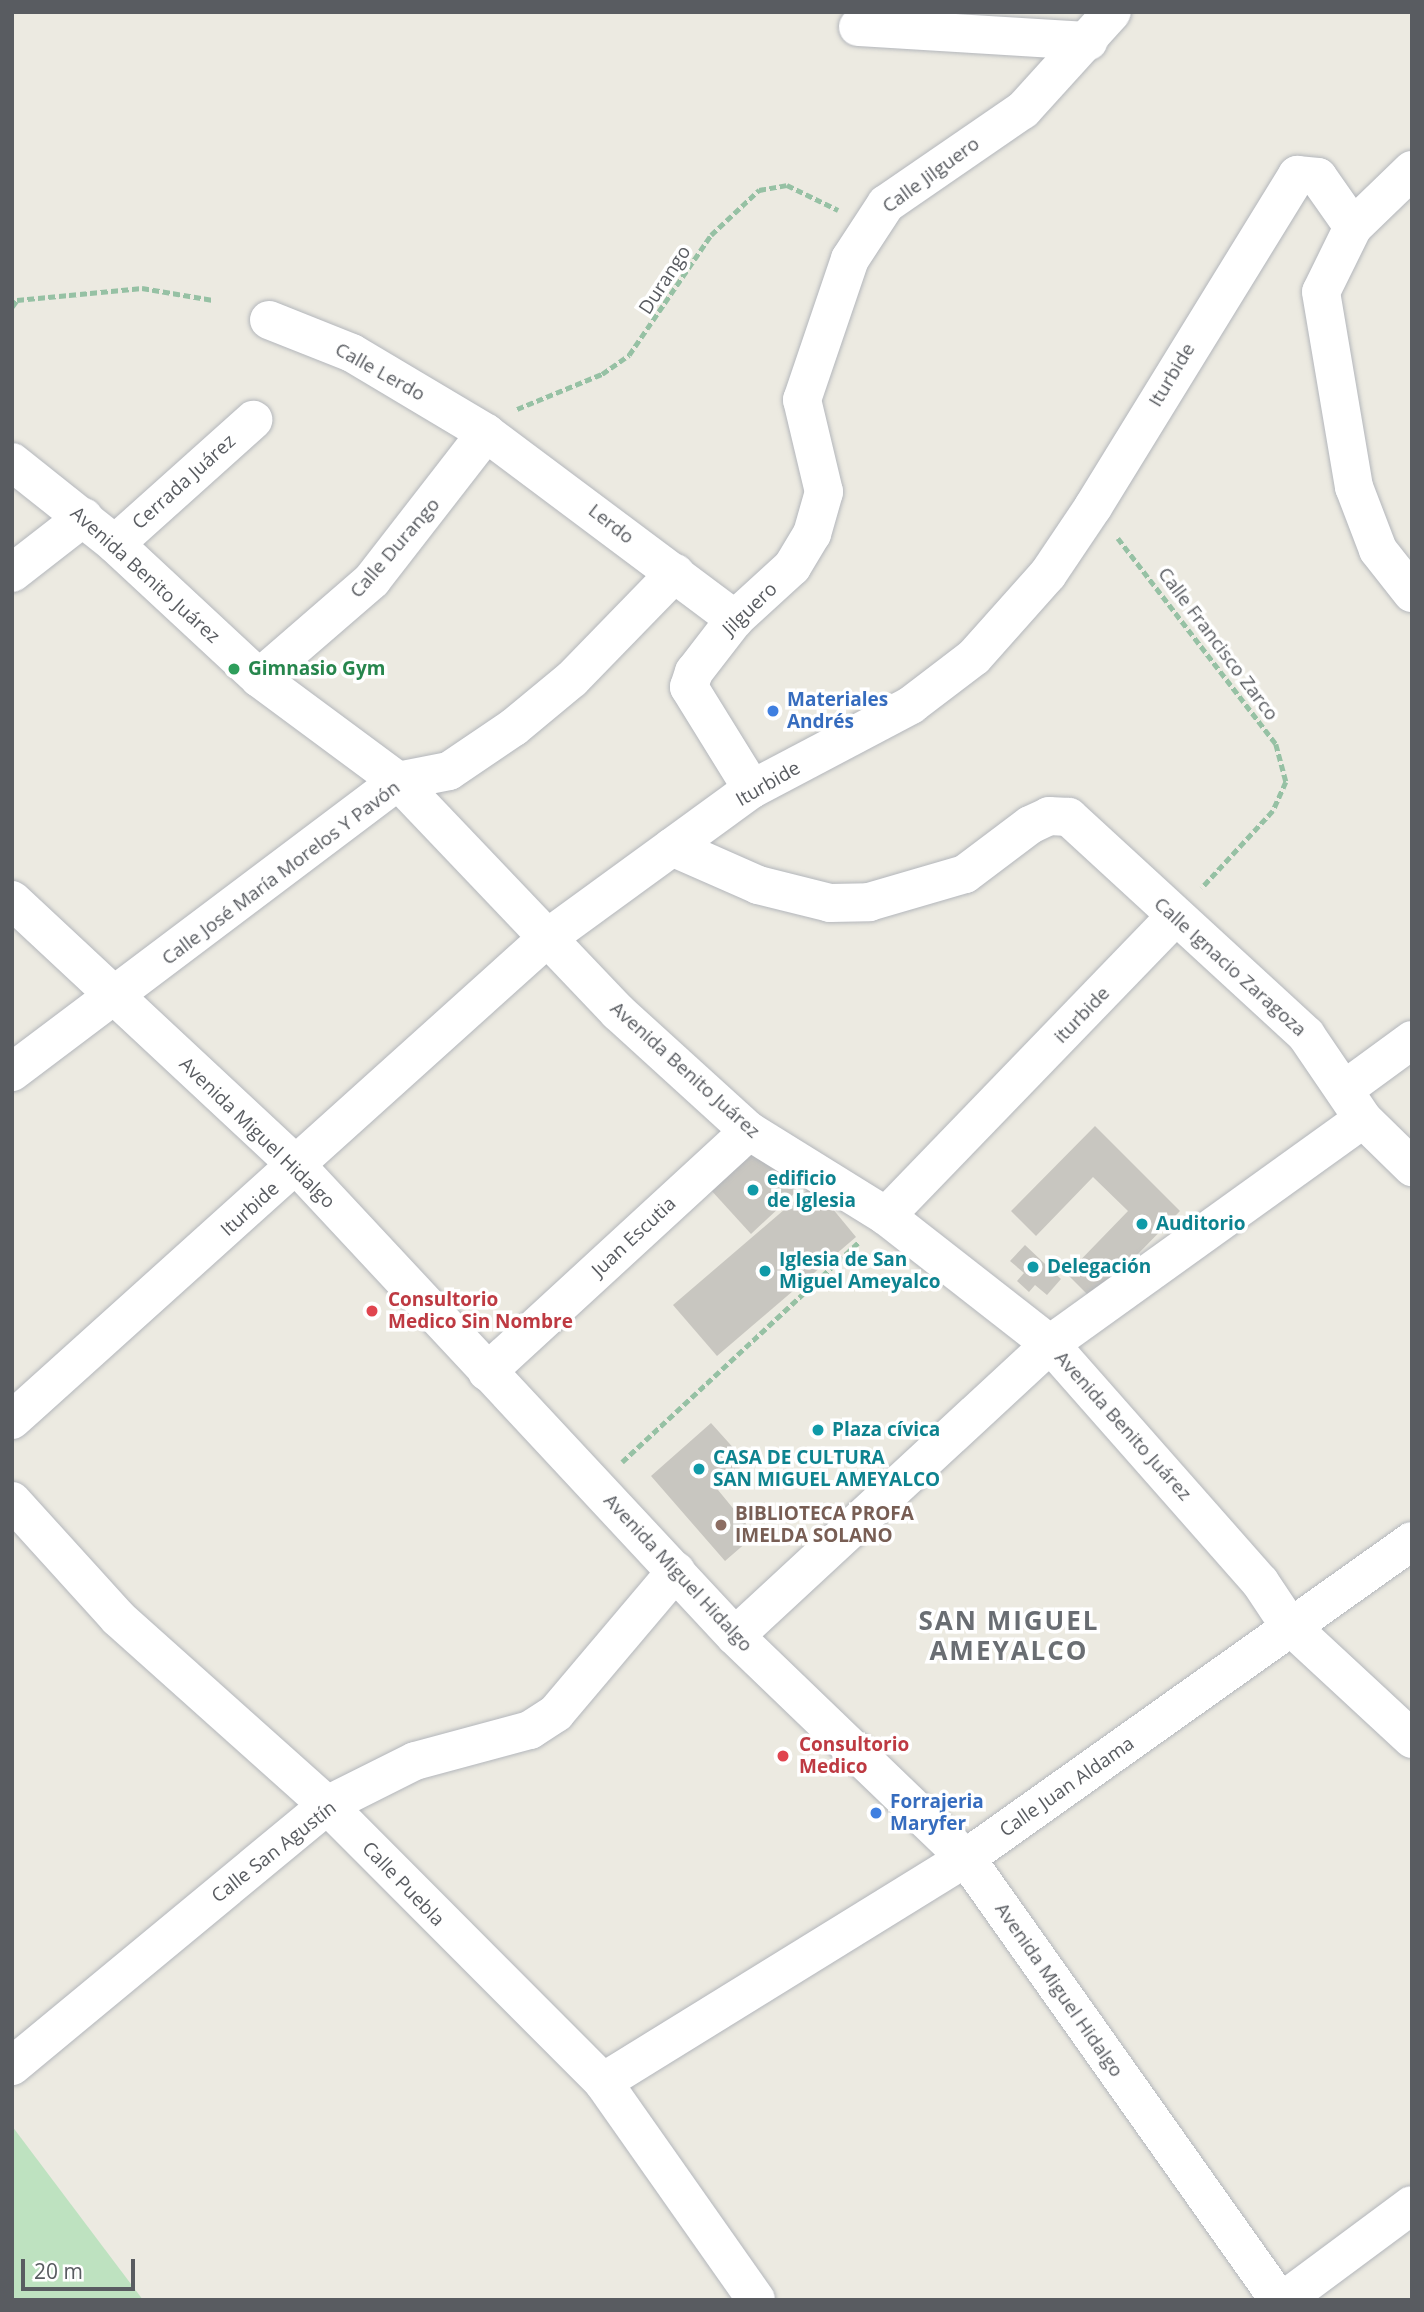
<!DOCTYPE html>
<meta charset="utf-8">
<style>
body{margin:0}
#map{position:relative;width:1424px;height:2312px;overflow:hidden;background:#eceae1;font-family:"Open Sans",sans-serif}
div>[style]{position:absolute}
[style*='--x']{left:calc(var(--x)*1px);top:calc(var(--y)*1px);width:calc(var(--w)*1px);rotate:calc(var(--a)*1deg)}
.green>*{inset:0;background:#bee2c0}
.building>*{inset:0;background:#c8c6c0}
.path>*{height:4.5px;margin-top:-2.25px;transform-origin:0;background:repeating-linear-gradient(90deg,#96c1a4 0 7px,transparent 0 10.5px)}
.roads{filter:drop-shadow(0 0 2px #b3b6bb) drop-shadow(0 0 2px #b3b6bb)}
.minor>*{height:38px;margin:-19px;padding:0 19px;transform-origin:19px;border-radius:19px;background:#fff}
.dots>*{width:19px;height:19px;translate:-50% -50%;box-sizing:border-box;border:4px solid #fff;border-radius:50%}
span{translate:-50% -50%;white-space:nowrap;text-align:center;line-height:1.15;-webkit-text-stroke:7px #fff;paint-order:stroke}
.street-label{font-size:19px;color:#595c61}
.leisure-label{font-size:19px;color:#27864d;font-weight:700}
.left{translate:0 -50%;text-align:left}
.shop-label{font-size:19px;color:#366cbe;font-weight:700}
.culture-label{font-size:19px;color:#0d838f;font-weight:700}
.health-label{font-size:19px;color:#be3a42;font-weight:700}
.education-label{font-size:19px;color:#785e54;font-weight:700}
.district-label{font-size:26px;color:#6a6e73;font-weight:700;letter-spacing:2px}
.frame{position:absolute;inset:0;border:14px solid #595c61;pointer-events:none}
.scale{position:absolute;left:21px;top:2259px;width:114px;height:32px;box-sizing:border-box;border:4px solid #595c61;border-top:0;padding-left:9px;font-size:21px;line-height:24px;white-space:nowrap;color:#595c61;-webkit-text-stroke:5px #fff;paint-order:stroke}
</style>
<div id="map">
<div class="green">
<i style="clip-path:polygon(12px 2126px,143px 2300px,12px 2300px)"></i>
</div>
<div class="building">
<i style="clip-path:polygon(1095px 1126px,1180px 1211px,1093px 1300px,1067px 1274px,1128px 1211px,1093px 1177px,1036px 1236px,1011px 1211px)"></i>
<i style="clip-path:polygon(756px 1146px,797px 1191px,751px 1234px,710px 1189px)"></i>
<i style="clip-path:polygon(813px 1185px,856px 1237px,717px 1356px,673px 1305px)"></i>
<i style="clip-path:polygon(1025px 1245px,1061px 1279px,1047px 1295px,1035px 1285px,1029px 1292px,1017px 1281px,1024px 1273px,1010px 1261px)"></i>
<i style="clip-path:polygon(711px 1423px,746px 1462px,718px 1490px,755px 1535px,725px 1561px,651px 1476px)"></i>
</div>
<div class="path">
<i style="--x:12;--y:307;--w:9;--a:-54"></i>
<i style="--x:17;--y:300;--w:126;--a:-5.5"></i>
<i style="--x:142;--y:288;--w:72;--a:9.6"></i>
<i style="--x:517;--y:409;--w:92;--a:-22.4"></i>
<i style="--x:602;--y:374;--w:33;--a:-35"></i>
<i style="--x:629;--y:355;--w:145;--a:-55.7"></i>
<i style="--x:711;--y:235;--w:66;--a:-43.2"></i>
<i style="--x:759;--y:190;--w:28;--a:-10"></i>
<i style="--x:787;--y:185;--w:57;--a:26.1"></i>
<i style="--x:1118;--y:538;--w:260;--a:52.5"></i>
<i style="--x:1276;--y:744;--w:39;--a:75"></i>
<i style="--x:1286;--y:782;--w:32;--a:114"></i>
<i style="--x:1273;--y:811;--w:105;--a:132.7"></i>
<i style="--x:622;--y:1462;--w:323;--a:-42.9"></i>
</div>
<div class="roads">
<div class="minor">
<i style="--x:858;--y:27;--w:231;--a:3.5"></i>
<i style="--x:1412;--y:170;--w:82;--a:136"></i>
<i style="--x:1353;--y:227;--w:72;--a:116.2"></i>
<i style="--x:1321;--y:292;--w:198;--a:80.4"></i>
<i style="--x:1354;--y:487;--w:67;--a:69.1"></i>
<i style="--x:1378;--y:550;--w:55;--a:51.7"></i>
<i style="--x:269;--y:320;--w:89;--a:21.7"></i>
<i style="--x:352;--y:353;--w:156;--a:30.8"></i>
<i style="--x:486;--y:433;--w:311;--a:36.8"></i>
<i style="--x:12;--y:462;--w:132;--a:38.5"></i>
<i style="--x:115;--y:544;--w:197;--a:42.9"></i>
<i style="--x:259;--y:678;--w:173;--a:36.5"></i>
<i style="--x:398;--y:781;--w:319;--a:46.4"></i>
<i style="--x:618;--y:1012;--w:177;--a:42.3"></i>
<i style="--x:749;--y:1131;--w:161;--a:31.8"></i>
<i style="--x:886;--y:1216;--w:208;--a:38"></i>
<i style="--x:1050;--y:1344;--w:317;--a:48.6"></i>
<i style="--x:1260;--y:1582;--w:50;--a:56.3"></i>
<i style="--x:1288;--y:1624;--w:169;--a:42.8"></i>
<i style="--x:115;--y:544;--w:186;--a:-41.9"></i>
<i style="--x:12;--y:573;--w:91;--a:-37.9"></i>
<i style="--x:259;--y:678;--w:150;--a:-40.9"></i>
<i style="--x:372;--y:580;--w:186;--a:-52.2"></i>
<i style="--x:752;--y:789;--w:120;--a:-121.7"></i>
<i style="--x:689;--y:687;--w:16;--a:-72"></i>
<i style="--x:694;--y:672;--w:67;--a:-52.3"></i>
<i style="--x:735;--y:619;--w:77;--a:-42.4"></i>
<i style="--x:792;--y:567;--w:39;--a:-59"></i>
<i style="--x:812;--y:534;--w:44;--a:-74.1"></i>
<i style="--x:824;--y:492;--w:95;--a:-103.4"></i>
<i style="--x:802;--y:400;--w:149;--a:-71.2"></i>
<i style="--x:850;--y:259;--w:66;--a:-56.8"></i>
<i style="--x:886;--y:204;--w:166;--a:-34.5"></i>
<i style="--x:1023;--y:110;--w:132;--a:-47.8"></i>
<i style="--x:672;--y:847;--w:94;--a:23.8"></i>
<i style="--x:758;--y:885;--w:74;--a:14"></i>
<i style="--x:830;--y:903;--w:39;--a:-1"></i>
<i style="--x:869;--y:902;--w:100;--a:-16.3"></i>
<i style="--x:965;--y:874;--w:81;--a:-37"></i>
<i style="--x:1030;--y:825;--w:21;--a:-25"></i>
<i style="--x:1049;--y:816;--w:20;--a:3"></i>
<i style="--x:1069;--y:817;--w:322;--a:42.6"></i>
<i style="--x:1306;--y:1035;--w:102;--a:55.8"></i>
<i style="--x:1363;--y:1119;--w:69;--a:44.4"></i>
<i style="--x:12;--y:900;--w:390;--a:43"></i>
<i style="--x:297;--y:1166;--w:642;--a:47.02"></i>
<i style="--x:735;--y:1636;--w:320;--a:43.9"></i>
<i style="--x:966;--y:1858;--w:542;--a:54.7"></i>
<i style="--x:12;--y:1072;--w:483;--a:-37"></i>
<i style="--x:398;--y:781;--w:52;--a:-11.1"></i>
<i style="--x:449;--y:771;--w:78;--a:-34.1"></i>
<i style="--x:514;--y:727;--w:75;--a:-39.6"></i>
<i style="--x:572;--y:679;--w:148;--a:-45.8"></i>
<i style="--x:1345;--y:1089;--w:83;--a:-36.2"></i>
<i style="--x:886;--y:1216;--w:413;--a:-46"></i>
<i style="--x:487;--y:1372;--w:356;--a:-42.6"></i>
<i style="--x:12;--y:1420;--w:719;--a:-42.01"></i>
<i style="--x:546;--y:939;--w:255;--a:-36.1"></i>
<i style="--x:752;--y:789;--w:180;--a:-27.8"></i>
<i style="--x:911;--y:705;--w:79;--a:-37.3"></i>
<i style="--x:974;--y:657;--w:111;--a:-48.3"></i>
<i style="--x:1048;--y:574;--w:81;--a:-56.1"></i>
<i style="--x:1093;--y:507;--w:390;--a:-58.4"></i>
<i style="--x:1297;--y:175;--w:21;--a:5"></i>
<i style="--x:1318;--y:177;--w:61;--a:55"></i>
<i style="--x:12;--y:1501;--w:158;--a:47.8"></i>
<i style="--x:118;--y:1618;--w:280;--a:41.8"></i>
<i style="--x:327;--y:1805;--w:391;--a:45.1"></i>
<i style="--x:603;--y:2082;--w:266;--a:54.9"></i>
<i style="--x:735;--y:1636;--w:430;--a:-42.8"></i>
<i style="--x:1050;--y:1344;--w:385;--a:-35.7"></i>
<i style="--x:12;--y:2066;--w:409;--a:-39.6"></i>
<i style="--x:327;--y:1805;--w:98;--a:-26.6"></i>
<i style="--x:415;--y:1761;--w:119;--a:-15.1"></i>
<i style="--x:530;--y:1730;--w:31;--a:-33"></i>
<i style="--x:556;--y:1713;--w:186;--a:-49.8"></i>
<i style="--x:603;--y:2082;--w:427;--a:-31.7"></i>
<i style="--x:966;--y:1858;--w:547;--a:-35.4"></i>
<i style="--x:1284;--y:2300;--w:159;--a:-36.6"></i>
</div>
</div>
<div class="dots">
<i style="left:234px;top:669px;background:#2e9e5b"></i>
<i style="left:773px;top:711px;background:#3f7fe0"></i>
<i style="left:753px;top:1190px;background:#0f9aa8"></i>
<i style="left:1142px;top:1224px;background:#0f9aa8"></i>
<i style="left:1033px;top:1267px;background:#0f9aa8"></i>
<i style="left:765px;top:1271px;background:#0f9aa8"></i>
<i style="left:372px;top:1311px;background:#e0444e"></i>
<i style="left:818px;top:1430px;background:#0f9aa8"></i>
<i style="left:699px;top:1469px;background:#0f9aa8"></i>
<i style="left:721px;top:1525px;background:#8d6e63"></i>
<i style="left:783px;top:1756px;background:#e0444e"></i>
<i style="left:876px;top:1813px;background:#3f7fe0"></i>
</div>
<div class="street-label">
<span style="left:931px;top:175px;rotate:-36deg">Calle Jilguero</span>
<span style="left:665px;top:280px;rotate:-57deg">Durango</span>
<span style="left:380px;top:372px;rotate:29deg">Calle Lerdo</span>
<span style="left:1172px;top:375px;rotate:-59deg">Iturbide</span>
<span style="left:184px;top:482px;rotate:-42deg">Cerrada Juárez</span>
<span style="left:611px;top:524px;rotate:38deg">Lerdo</span>
<span style="left:395px;top:548px;rotate:-49deg">Calle Durango</span>
<span style="left:145px;top:575px;rotate:42deg">Avenida Benito Juárez</span>
<span style="left:750px;top:609px;rotate:-44deg">Jilguero</span>
<span style="left:1218px;top:644px;rotate:53deg">Calle Francisco Zarco</span>
<span style="left:768px;top:784px;rotate:-30deg">Iturbide</span>
<span style="left:281px;top:873px;rotate:-37deg">Calle José María Morelos Y Pavón</span>
<span style="left:1230px;top:967px;rotate:42deg">Calle Ignacio Zaragoza</span>
<span style="left:1082px;top:1015px;rotate:-46deg">iturbide</span>
<span style="left:685px;top:1070px;rotate:42deg">Avenida Benito Juárez</span>
<span style="left:257px;top:1133px;rotate:44deg">Avenida Miguel Hidalgo</span>
<span style="left:250px;top:1209px;rotate:-42deg">Iturbide</span>
<span style="left:634px;top:1237px;rotate:-43deg">Juan Escutia</span>
<span style="left:1123px;top:1426px;rotate:48deg">Avenida Benito Juárez</span>
<span style="left:678px;top:1573px;rotate:47deg">Avenida Miguel Hidalgo</span>
<span style="left:1067px;top:1787px;rotate:-35deg">Calle Juan Aldama</span>
<span style="left:274px;top:1852px;rotate:-38deg">Calle San Agustín</span>
<span style="left:403px;top:1884px;rotate:46deg">Calle Puebla</span>
<span style="left:1059px;top:1990px;rotate:55deg">Avenida Miguel Hidalgo</span>
</div>
<div class="leisure-label">
<span class="left" style="left:248px;top:669px">Gimnasio Gym</span>
</div>
<div class="shop-label">
<span class="left" style="left:787px;top:711px">Materiales<br>Andrés</span>
<span class="left" style="left:890px;top:1813px">Forrajeria<br>Maryfer</span>
</div>
<div class="culture-label">
<span class="left" style="left:767px;top:1190px">edificio<br>de Iglesia</span>
<span class="left" style="left:1156px;top:1224px">Auditorio</span>
<span class="left" style="left:779px;top:1271px">Iglesia de San<br>Miguel Ameyalco</span>
<span class="left" style="left:1047px;top:1267px">Delegación</span>
<span class="left" style="left:832px;top:1430px">Plaza cívica</span>
<span class="left" style="left:713px;top:1469px">CASA DE CULTURA<br>SAN MIGUEL AMEYALCO</span>
</div>
<div class="health-label">
<span class="left" style="left:388px;top:1311px">Consultorio<br>Medico Sin Nombre</span>
<span class="left" style="left:799px;top:1756px">Consultorio<br>Medico</span>
</div>
<div class="education-label">
<span class="left" style="left:735px;top:1525px">BIBLIOTECA PROFA<br>IMELDA SOLANO</span>
</div>
<div class="district-label">
<span style="left:1009px;top:1636px">SAN MIGUEL<br>AMEYALCO</span>
</div>
<div class="frame"></div>
<div class="scale">20 m</div>
</div>
